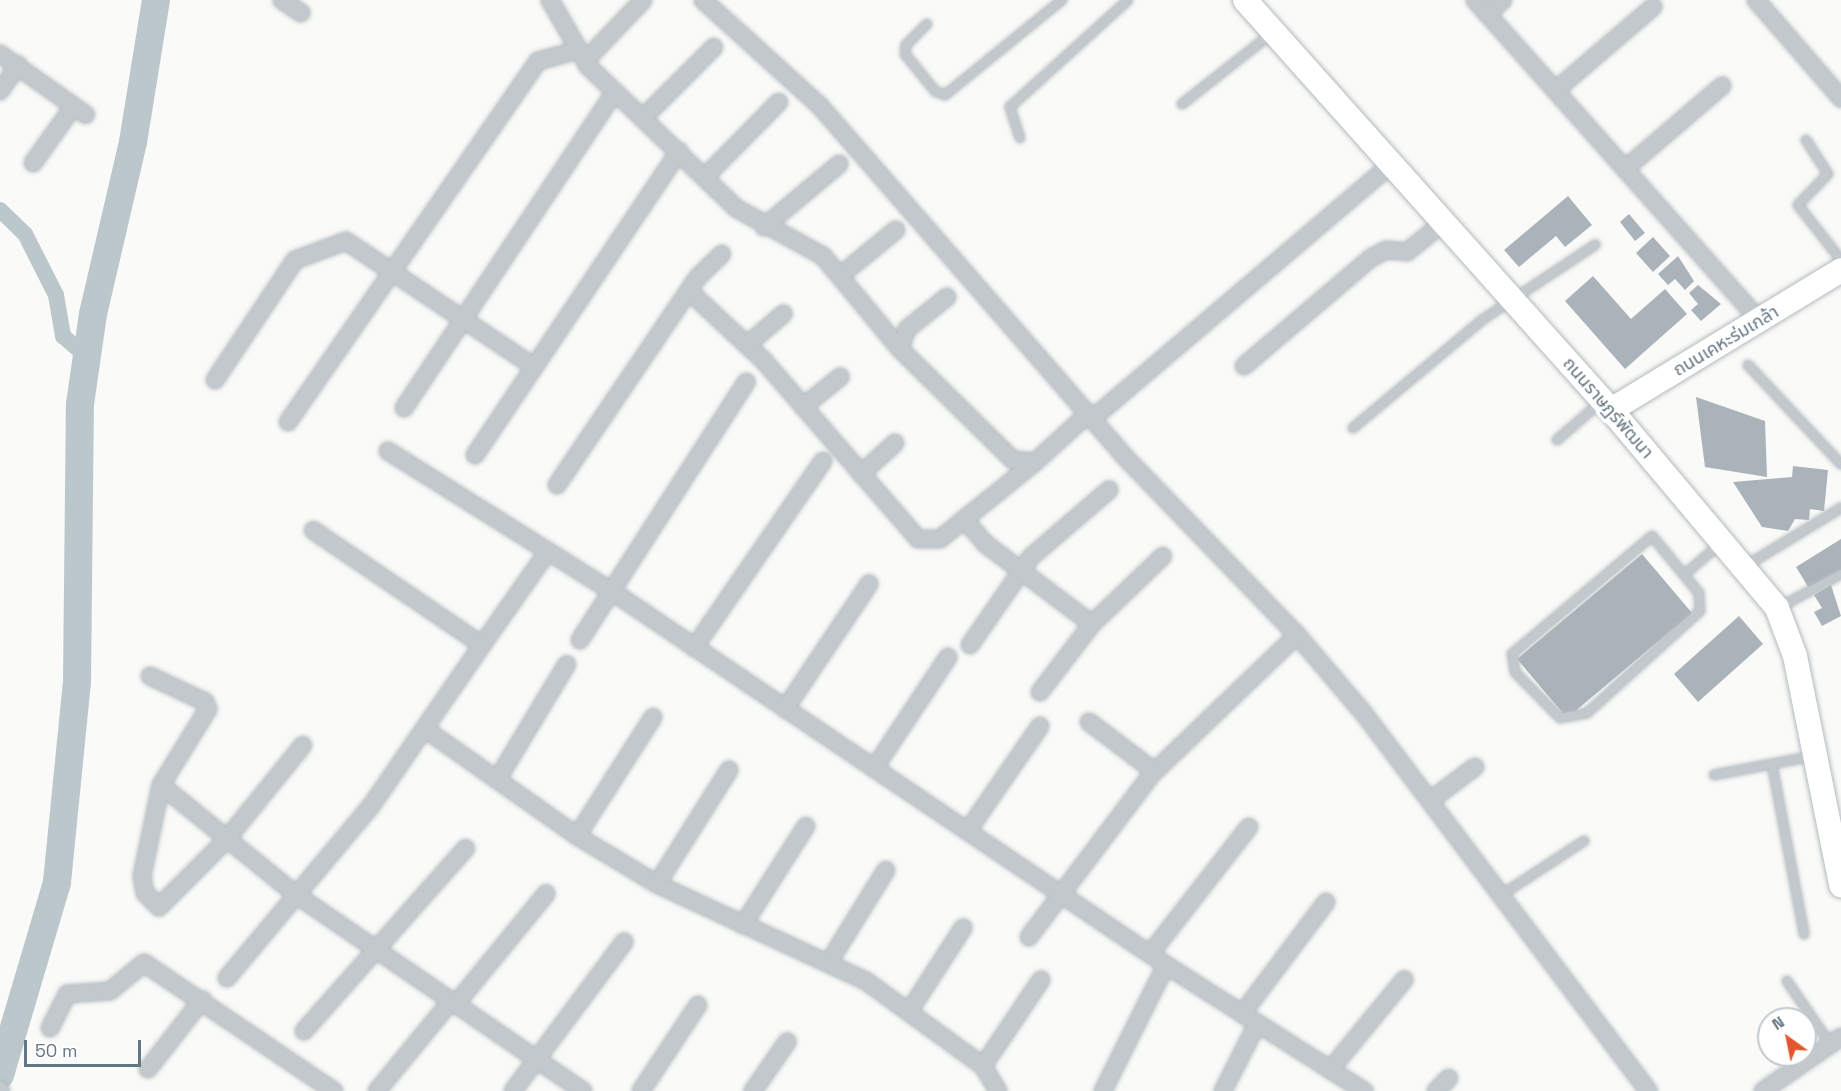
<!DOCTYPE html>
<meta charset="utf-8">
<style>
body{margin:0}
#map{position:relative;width:1841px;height:1091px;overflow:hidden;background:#fafaf8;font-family:"Space Grotesk","Noto Sans Thai",sans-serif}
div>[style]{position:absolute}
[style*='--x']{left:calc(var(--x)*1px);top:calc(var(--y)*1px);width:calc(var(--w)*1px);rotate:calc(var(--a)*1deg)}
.canal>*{height:16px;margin:-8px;padding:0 8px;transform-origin:8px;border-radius:8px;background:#bbc7cb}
.river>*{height:28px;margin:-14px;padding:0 14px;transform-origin:14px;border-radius:14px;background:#bbc7cb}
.building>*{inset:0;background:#aab3b9}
.roads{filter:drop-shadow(0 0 2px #b3babf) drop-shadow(0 0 2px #b3babf)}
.lane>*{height:8px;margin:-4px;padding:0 4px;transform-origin:4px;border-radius:4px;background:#c3c8cc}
.street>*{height:16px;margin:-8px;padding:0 8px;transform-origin:8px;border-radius:8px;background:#c3c8cc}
.secondary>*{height:24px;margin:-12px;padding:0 12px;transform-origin:12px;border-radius:12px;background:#fff}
span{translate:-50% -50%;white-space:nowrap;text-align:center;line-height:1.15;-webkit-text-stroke:6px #fff;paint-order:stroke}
.street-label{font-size:18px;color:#657683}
.north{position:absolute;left:1757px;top:1007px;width:60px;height:60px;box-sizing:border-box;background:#fff;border:2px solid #c1c8cd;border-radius:50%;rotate:327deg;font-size:16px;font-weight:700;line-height:24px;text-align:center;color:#657683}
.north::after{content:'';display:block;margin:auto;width:21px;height:27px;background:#e4572e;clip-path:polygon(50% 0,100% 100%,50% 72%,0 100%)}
.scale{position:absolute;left:24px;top:1040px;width:117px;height:27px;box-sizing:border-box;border:3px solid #657683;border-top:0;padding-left:8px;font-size:18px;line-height:21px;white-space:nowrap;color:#657683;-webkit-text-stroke:4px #fff;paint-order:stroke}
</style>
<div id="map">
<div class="canal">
<i style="--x:0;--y:210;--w:35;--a:44"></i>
<i style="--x:25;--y:234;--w:68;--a:63.1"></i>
<i style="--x:56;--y:295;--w:42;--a:80.3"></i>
<i style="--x:63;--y:336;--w:32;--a:41"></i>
</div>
<div class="river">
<i style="--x:0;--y:1075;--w:201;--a:-73.5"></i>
<i style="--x:57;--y:882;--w:201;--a:-84.3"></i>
<i style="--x:77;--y:682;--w:278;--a:-89.4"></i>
<i style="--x:80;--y:404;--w:91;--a:-81.8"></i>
<i style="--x:93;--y:314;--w:177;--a:-76.9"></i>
<i style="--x:133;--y:142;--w:144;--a:-80.8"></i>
</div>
<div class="building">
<i style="clip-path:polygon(1568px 196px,1592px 225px,1565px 247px,1556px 236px,1519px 267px,1504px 250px)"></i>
<i style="clip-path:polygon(1629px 214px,1645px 233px,1635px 241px,1620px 222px)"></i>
<i style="clip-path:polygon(1653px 237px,1670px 256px,1653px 272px,1636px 253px)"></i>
<i style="clip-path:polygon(1678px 256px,1694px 281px,1685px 290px,1675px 279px,1668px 285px,1658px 274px)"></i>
<i style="clip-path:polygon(1593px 276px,1631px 319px,1665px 289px,1687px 314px,1625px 369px,1565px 301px)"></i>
<i style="clip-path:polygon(1698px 285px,1721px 304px,1701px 321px,1691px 310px,1698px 304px,1689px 293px)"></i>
<i style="clip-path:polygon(1696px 397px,1765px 421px,1767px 477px,1705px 467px)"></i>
<i style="clip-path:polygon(1793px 466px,1828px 470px,1824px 511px,1810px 509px,1809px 520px,1795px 519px,1788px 531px,1762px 527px,1733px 482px,1792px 477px)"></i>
<i style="clip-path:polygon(1841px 539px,1841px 571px,1810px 590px,1796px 567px)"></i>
<i style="clip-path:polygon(1642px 554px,1692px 613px,1567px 718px,1517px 659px)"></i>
<i style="clip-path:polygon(1831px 585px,1841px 616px,1822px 626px,1814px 612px,1822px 608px,1814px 595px)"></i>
<i style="clip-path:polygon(1739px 616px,1763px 644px,1698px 702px,1674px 674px)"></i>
</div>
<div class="roads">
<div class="lane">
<i style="--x:927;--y:24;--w:30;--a:135"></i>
<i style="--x:906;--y:45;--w:9;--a:96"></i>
<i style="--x:905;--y:54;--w:48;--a:51"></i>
<i style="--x:935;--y:91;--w:11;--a:22"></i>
<i style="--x:945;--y:95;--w:151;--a:-39.1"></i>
<i style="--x:1182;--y:104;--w:113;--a:-38.2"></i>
<i style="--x:1020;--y:138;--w:33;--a:-108"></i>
<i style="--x:1010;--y:107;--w:159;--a:-42.2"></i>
<i style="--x:1806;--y:140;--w:40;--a:57.1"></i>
<i style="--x:1828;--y:174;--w:43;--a:134.1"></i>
<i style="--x:1798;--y:205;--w:70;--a:52"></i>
<i style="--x:1748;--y:365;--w:136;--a:46.8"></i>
<i style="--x:1353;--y:428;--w:168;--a:-39.9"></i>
<i style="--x:1482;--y:320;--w:136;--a:-33.6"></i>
<i style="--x:1557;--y:440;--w:60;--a:-40.9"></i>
<i style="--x:1652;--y:536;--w:74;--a:50.5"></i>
<i style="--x:1699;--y:593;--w:18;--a:87"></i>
<i style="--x:1700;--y:611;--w:152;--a:137.9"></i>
<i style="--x:1587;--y:713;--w:27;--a:170"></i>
<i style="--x:1560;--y:718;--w:64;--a:-134.4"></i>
<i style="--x:1515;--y:672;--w:18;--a:-99"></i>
<i style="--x:1512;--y:654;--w:183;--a:-40.1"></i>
<i style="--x:1744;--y:567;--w:114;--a:-31.3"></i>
<i style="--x:1685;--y:574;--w:48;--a:-40.7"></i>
<i style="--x:1780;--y:607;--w:69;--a:-28.4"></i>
<i style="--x:1772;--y:764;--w:173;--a:79.3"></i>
<i style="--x:1714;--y:775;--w:102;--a:-10.8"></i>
<i style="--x:1503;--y:894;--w:97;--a:-33.2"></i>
<i style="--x:1787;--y:981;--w:76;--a:55.7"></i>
</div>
<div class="street">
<i style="--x:282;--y:0;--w:23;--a:34"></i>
<i style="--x:550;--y:0;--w:76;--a:60.1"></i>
<i style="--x:588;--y:66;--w:205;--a:43.8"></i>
<i style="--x:736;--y:208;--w:99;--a:28.9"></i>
<i style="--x:823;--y:256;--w:121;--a:50.4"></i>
<i style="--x:703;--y:0;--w:158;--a:42.2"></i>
<i style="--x:820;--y:106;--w:465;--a:49"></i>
<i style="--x:1125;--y:457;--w:248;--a:46"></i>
<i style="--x:1297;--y:635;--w:105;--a:49.6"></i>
<i style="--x:1365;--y:715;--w:471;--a:53"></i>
<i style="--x:1475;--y:0;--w:429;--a:48.4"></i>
<i style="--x:1756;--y:0;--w:130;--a:49.1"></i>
<i style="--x:1487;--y:14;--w:21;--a:-41"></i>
<i style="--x:0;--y:54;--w:105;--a:35.3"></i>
<i style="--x:585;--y:61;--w:84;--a:-46.4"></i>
<i style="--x:1556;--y:90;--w:128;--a:-40.6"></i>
<i style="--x:0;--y:91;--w:32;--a:-55"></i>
<i style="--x:643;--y:118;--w:100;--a:-45"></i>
<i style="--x:33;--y:163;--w:69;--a:-54.5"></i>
<i style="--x:1625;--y:169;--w:128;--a:-40.6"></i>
<i style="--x:705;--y:177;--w:105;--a:-45.4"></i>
<i style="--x:764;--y:227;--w:98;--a:-40"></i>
<i style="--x:841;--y:275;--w:71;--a:-39.3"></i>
<i style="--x:689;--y:291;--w:103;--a:43"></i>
<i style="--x:764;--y:361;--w:235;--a:49.1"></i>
<i style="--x:918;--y:539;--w:22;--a:0"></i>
<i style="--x:940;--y:539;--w:122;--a:-39"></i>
<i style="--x:947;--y:297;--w:51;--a:141.3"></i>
<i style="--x:907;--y:329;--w:21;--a:109"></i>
<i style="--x:900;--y:349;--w:158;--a:44.5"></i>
<i style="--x:1013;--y:460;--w:22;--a:5"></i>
<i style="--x:1035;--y:462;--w:72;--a:-42.2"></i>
<i style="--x:747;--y:345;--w:48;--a:-40.7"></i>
<i style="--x:1244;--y:366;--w:167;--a:-40.4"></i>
<i style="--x:1371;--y:258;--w:17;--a:-28"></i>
<i style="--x:1386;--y:250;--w:21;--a:5"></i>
<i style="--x:1407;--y:252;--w:48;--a:-39"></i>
<i style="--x:215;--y:380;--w:144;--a:-56.3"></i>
<i style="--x:295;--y:260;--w:54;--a:-20.4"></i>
<i style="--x:346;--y:241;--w:226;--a:33.8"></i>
<i style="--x:803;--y:407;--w:48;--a:-39"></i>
<i style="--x:404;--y:408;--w:380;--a:-56.3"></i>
<i style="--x:1092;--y:419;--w:392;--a:-40.4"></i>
<i style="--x:288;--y:422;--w:439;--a:-55.3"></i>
<i style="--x:538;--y:61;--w:42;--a:-15"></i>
<i style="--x:388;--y:451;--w:262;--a:32.1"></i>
<i style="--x:610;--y:590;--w:671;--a:34"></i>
<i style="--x:1166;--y:965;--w:235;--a:32.5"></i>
<i style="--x:475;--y:455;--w:366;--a:-56.1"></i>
<i style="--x:861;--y:474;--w:46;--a:-42.4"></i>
<i style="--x:557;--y:485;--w:251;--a:-55.9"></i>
<i style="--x:698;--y:277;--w:33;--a:-44"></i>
<i style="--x:964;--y:519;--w:35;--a:49"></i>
<i style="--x:987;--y:545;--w:131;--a:37"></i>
<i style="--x:580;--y:640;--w:307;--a:-57.2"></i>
<i style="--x:482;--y:645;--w:115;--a:-54.9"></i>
<i style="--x:970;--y:645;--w:107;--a:-55.3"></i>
<i style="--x:1031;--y:557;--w:103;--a:-40.7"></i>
<i style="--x:694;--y:648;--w:227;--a:-55.4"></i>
<i style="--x:150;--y:676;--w:61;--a:25.3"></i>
<i style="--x:205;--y:702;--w:8;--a:67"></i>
<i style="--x:208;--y:709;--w:89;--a:121.7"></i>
<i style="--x:161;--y:785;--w:93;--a:101.8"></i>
<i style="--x:142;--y:876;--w:17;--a:80"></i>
<i style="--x:145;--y:893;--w:20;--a:45"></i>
<i style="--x:159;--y:907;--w:95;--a:-45"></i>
<i style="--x:226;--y:840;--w:122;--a:-51"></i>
<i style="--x:1040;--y:692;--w:86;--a:-52.6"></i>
<i style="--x:1092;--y:624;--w:98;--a:-43.8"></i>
<i style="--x:785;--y:709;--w:151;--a:-56.1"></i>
<i style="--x:1089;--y:722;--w:81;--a:37"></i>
<i style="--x:425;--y:729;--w:186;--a:35.1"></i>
<i style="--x:577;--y:836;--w:93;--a:31"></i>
<i style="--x:657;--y:884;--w:230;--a:24.9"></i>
<i style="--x:866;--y:981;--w:145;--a:36"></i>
<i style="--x:983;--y:1066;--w:29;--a:59"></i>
<i style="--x:875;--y:767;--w:132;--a:-56.4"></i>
<i style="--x:497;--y:780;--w:135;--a:-58.9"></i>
<i style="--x:161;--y:785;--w:173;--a:39.1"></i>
<i style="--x:295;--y:894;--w:349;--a:34.4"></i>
<i style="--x:1431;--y:800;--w:55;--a:-36.9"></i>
<i style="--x:969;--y:829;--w:125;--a:-55.4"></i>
<i style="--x:577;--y:836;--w:141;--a:-57.4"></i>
<i style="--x:657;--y:884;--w:135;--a:-57.7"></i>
<i style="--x:743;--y:925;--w:117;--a:-57.5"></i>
<i style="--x:1029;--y:937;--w:203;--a:-53"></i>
<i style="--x:1151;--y:775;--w:202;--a:-43.8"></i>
<i style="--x:1150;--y:954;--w:161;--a:-52.1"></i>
<i style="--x:829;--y:962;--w:108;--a:-58.2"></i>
<i style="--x:227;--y:978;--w:224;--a:-50.1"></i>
<i style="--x:371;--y:806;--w:196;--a:-55.4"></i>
<i style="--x:482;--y:645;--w:204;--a:-145.8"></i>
<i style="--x:455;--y:1005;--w:144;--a:-50.7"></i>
<i style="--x:910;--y:1010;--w:98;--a:-57.1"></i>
<i style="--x:1242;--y:1014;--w:140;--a:-53.1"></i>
<i style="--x:50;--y:1028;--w:38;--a:-63"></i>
<i style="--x:67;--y:994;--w:43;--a:-4"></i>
<i style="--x:110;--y:991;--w:44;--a:-39.5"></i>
<i style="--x:144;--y:963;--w:229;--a:34"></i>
<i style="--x:304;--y:1031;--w:244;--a:-48.5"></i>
<i style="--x:983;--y:1066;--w:104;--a:-56"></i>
<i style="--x:148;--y:1069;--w:88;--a:-52"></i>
<i style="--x:1330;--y:1070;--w:117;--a:-50.6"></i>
<i style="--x:0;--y:1090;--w:1;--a:45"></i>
<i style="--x:377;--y:1091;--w:117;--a:-50.6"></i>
<i style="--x:513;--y:1091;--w:186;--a:-53.3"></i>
<i style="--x:641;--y:1091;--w:103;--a:-56.5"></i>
<i style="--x:753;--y:1091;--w:60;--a:-55.2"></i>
<i style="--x:1103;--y:1091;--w:141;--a:-63.4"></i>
<i style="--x:1223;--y:1091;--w:75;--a:-63.1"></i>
<i style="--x:1436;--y:1091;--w:18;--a:-45"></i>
<i style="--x:1763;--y:1091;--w:95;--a:-34.7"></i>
</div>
<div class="secondary">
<i style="--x:1245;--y:0;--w:550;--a:48.25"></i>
<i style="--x:1611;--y:410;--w:258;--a:50"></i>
<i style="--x:1777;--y:608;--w:51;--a:69.4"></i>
<i style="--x:1795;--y:656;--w:234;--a:78.6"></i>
<i style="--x:1611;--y:410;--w:269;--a:-31.3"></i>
</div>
</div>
<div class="street-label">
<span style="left:1726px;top:341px;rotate:-31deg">ถนนเคหะร่มเกล้า</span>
<span style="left:1608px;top:408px;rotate:49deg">ถนนราษฏร์พัฒนา</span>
</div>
<div class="north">N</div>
<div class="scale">50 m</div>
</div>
